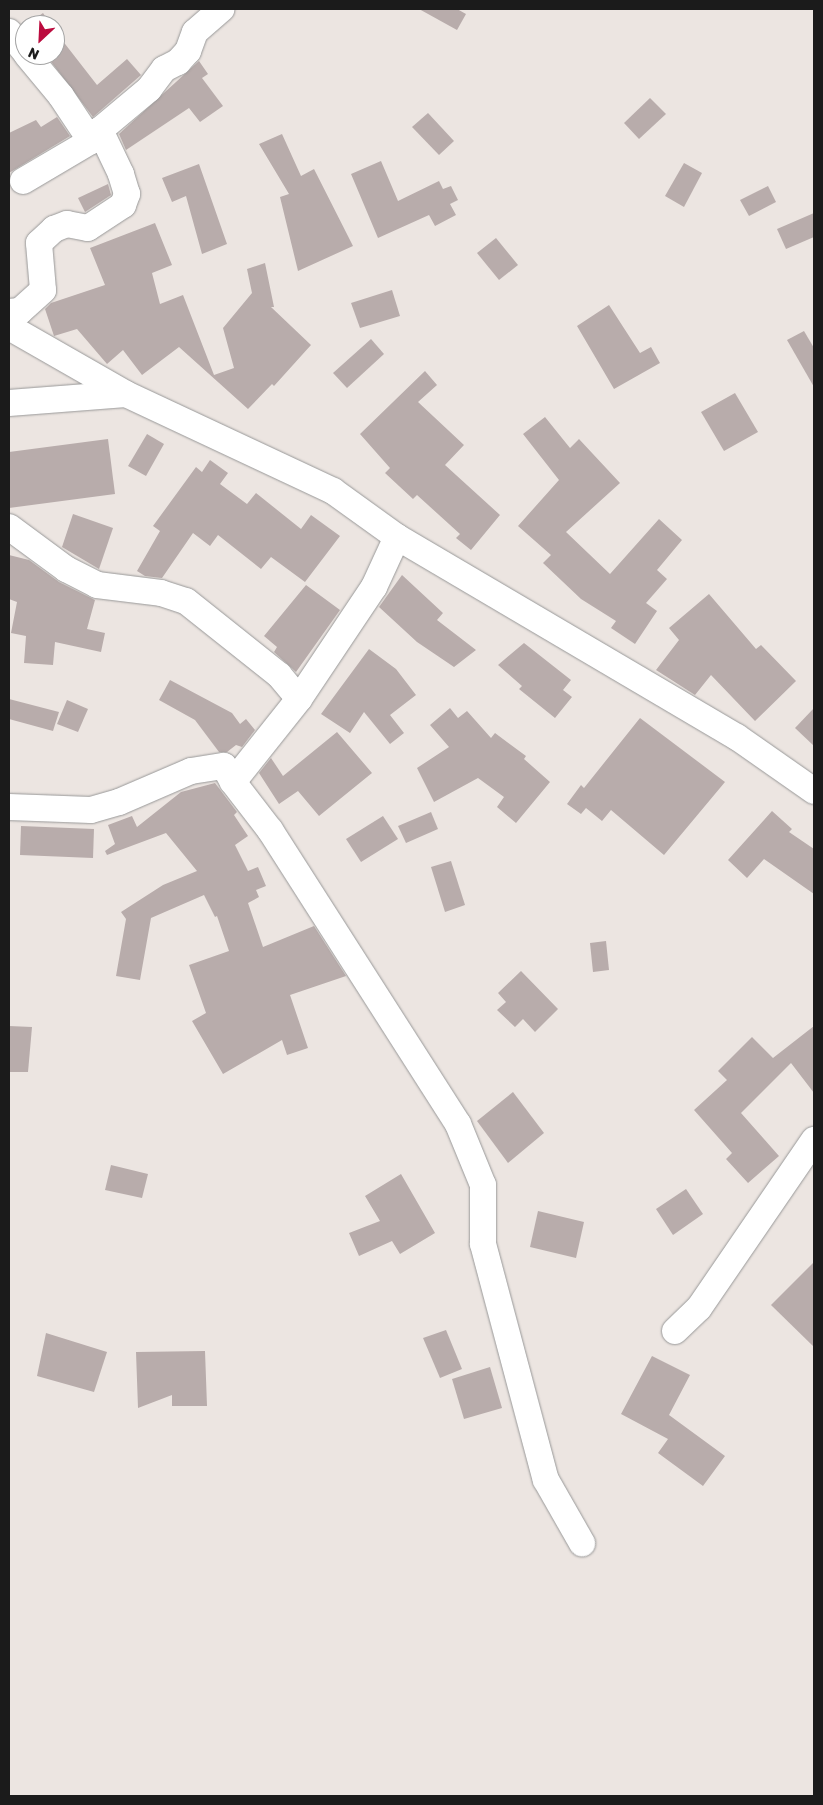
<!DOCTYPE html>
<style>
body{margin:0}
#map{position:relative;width:823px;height:1805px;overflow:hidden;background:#ece5e1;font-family:Rubik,sans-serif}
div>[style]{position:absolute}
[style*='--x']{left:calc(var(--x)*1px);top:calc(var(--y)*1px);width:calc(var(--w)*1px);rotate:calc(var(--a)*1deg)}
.building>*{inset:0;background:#b8acab}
.roads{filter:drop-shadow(0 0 1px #989898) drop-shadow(0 0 1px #989898)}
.minor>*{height:26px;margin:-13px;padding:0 13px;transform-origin:13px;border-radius:13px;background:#fff}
span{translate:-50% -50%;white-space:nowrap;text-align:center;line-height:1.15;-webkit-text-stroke:4px #fff;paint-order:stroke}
.frame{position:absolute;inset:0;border:10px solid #1b1b1b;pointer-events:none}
.north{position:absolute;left:15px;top:15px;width:50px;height:50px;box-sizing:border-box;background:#fff;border:1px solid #a4a4a4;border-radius:50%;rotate:205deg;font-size:14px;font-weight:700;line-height:20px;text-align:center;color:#1b1b1b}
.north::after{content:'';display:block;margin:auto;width:18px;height:22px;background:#bb0b3e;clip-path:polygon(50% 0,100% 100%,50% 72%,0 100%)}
</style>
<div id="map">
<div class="building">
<i style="clip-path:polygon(419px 9px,457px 9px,466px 14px,457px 30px)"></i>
<i style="clip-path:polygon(43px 13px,51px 25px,26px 25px)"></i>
<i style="clip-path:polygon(55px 31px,97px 85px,127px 59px,141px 75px,93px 117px,46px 55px,55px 55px)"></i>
<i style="clip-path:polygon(199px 61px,208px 74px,202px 78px,223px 106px,200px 122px,189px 108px,126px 150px,119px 134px)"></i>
<i style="clip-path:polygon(650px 98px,666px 114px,639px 139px,624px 123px)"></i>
<i style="clip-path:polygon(428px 113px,454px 141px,439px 155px,412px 127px)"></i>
<i style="clip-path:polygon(57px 117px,70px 136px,9px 173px,9px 133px,36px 120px,41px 127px)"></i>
<i style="clip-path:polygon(282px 134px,301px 176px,314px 169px,353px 246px,298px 271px,280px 197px,289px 194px,259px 144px)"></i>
<i style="clip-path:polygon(381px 161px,398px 201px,439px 181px,443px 189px,451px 186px,458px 200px,450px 204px,456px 215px,435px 226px,429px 215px,378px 238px,351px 174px)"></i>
<i style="clip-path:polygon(684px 163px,702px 173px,684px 207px,665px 196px)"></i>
<i style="clip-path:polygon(199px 164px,227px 244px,202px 254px,186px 196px,172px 202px,162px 178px)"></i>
<i style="clip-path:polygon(108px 184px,111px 195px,85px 212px,78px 198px)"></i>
<i style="clip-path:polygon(768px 186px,776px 202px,749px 216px,740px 200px)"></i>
<i style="clip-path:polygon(814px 213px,814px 237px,786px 249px,777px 229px)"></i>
<i style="clip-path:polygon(155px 223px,172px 265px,152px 273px,160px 304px,183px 295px,214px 375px,234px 368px,223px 328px,252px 293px,247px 269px,265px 263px,274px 307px,271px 307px,311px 345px,274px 386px,272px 384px,248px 409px,179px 347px,142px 375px,123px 350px,107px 364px,77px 329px,54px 336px,45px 309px,51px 303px,105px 285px,90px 248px)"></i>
<i style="clip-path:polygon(496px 238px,518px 265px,499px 280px,477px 253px)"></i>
<i style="clip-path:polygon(392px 290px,400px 316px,360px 328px,351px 303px)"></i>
<i style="clip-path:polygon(609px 305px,640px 353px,651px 347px,660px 363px,614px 389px,577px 326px)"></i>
<i style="clip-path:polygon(804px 331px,814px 348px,814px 387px,787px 340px)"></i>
<i style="clip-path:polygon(371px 339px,384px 354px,347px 388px,333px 373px)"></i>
<i style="clip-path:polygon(425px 371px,437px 385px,418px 402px,464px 445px,445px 465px,500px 515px,471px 550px,456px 538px,460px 534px,417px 495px,413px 499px,385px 473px,390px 468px,360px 434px)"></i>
<i style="clip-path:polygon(735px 393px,758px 432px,724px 451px,701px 412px)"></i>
<i style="clip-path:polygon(545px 417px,570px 448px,579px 439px,620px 483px,566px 532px,610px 574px,659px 519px,682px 540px,657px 570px,667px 579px,646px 603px,657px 611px,635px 644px,611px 628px,616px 621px,581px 599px,543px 563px,551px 555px,518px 526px,559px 480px,523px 434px)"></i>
<i style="clip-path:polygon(147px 434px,164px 444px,146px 476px,128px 466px)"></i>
<i style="clip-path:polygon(108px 439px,115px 494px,9px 508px,9px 452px)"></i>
<i style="clip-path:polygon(210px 460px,228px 473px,220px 484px,247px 504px,256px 493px,301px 529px,311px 515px,340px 536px,305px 582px,271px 557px,261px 569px,218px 535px,210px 546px,193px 533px,162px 578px,145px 576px,137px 571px,160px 531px,153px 526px,196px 467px,202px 472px)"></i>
<i style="clip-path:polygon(73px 514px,113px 528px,99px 569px,62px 547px)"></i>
<i style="clip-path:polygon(9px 555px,29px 560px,59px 582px,95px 600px,87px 629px,105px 633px,101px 652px,55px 642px,53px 665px,24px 663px,26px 636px,11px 633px,17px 602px,9px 599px)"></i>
<i style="clip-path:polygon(402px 575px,443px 613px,437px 620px,476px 650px,454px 667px,417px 642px,379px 607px)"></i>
<i style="clip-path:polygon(306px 585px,340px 610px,296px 672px,274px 652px,277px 647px,264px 636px)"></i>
<i style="clip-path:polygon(709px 594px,756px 649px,761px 645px,796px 681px,755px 721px,711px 675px,695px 695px,656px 670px,679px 640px,669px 628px)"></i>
<i style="clip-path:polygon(524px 643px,571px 680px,563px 690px,572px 697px,555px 718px,519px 689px,522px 686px,498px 665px)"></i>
<i style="clip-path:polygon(369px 649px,396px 669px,416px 695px,390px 715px,404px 733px,390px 744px,364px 712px,350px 733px,321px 714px)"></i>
<i style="clip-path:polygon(170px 680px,232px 713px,240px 724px,246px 719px,255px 730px,242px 747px,236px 745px,227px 752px,219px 752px,195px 720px,159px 700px)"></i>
<i style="clip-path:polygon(9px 699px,59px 712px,53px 731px,9px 719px)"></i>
<i style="clip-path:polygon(67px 700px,88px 709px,78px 732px,57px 724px)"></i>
<i style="clip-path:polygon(450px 708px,458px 718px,467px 711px,491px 738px,495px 733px,526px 756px,524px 759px,550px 782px,516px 823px,497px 807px,504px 797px,478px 778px,434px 802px,417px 768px,449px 747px,430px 725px)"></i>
<i style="clip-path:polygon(814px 708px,814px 746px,795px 728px)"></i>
<i style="clip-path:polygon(640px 718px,725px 782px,664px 855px,611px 810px,602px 821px,586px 808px,581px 814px,567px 804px,581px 785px,584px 788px)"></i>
<i style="clip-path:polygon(337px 732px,372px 773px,319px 816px,298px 791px,279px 804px,259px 773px,271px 758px,283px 776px)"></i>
<i style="clip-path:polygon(215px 783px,237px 812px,234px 815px,248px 836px,235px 845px,248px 871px,258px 867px,266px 886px,256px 890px,259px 897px,248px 903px,263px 947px,314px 926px,346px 976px,290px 995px,308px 1048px,287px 1055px,282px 1040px,223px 1074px,192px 1021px,206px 1013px,189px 965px,229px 951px,217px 916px,215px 917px,204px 895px,151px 918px,140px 980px,116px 976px,126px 919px,121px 912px,163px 885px,197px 871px,166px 833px,107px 855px,105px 851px,115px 844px,108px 825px,132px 816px,137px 827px,181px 792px)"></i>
<i style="clip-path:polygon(772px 811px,792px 829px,789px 832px,814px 849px,814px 894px,764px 859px,747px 878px,728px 860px)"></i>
<i style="clip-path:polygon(431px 812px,438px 829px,406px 843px,398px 826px)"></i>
<i style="clip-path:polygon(383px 816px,398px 839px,361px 862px,346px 839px)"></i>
<i style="clip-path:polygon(21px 826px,94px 829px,93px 858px,20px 855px)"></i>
<i style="clip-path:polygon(451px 861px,465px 905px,445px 912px,431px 867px)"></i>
<i style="clip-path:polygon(606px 941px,609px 970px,593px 972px,590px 943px)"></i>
<i style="clip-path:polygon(521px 971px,558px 1009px,535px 1032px,523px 1019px,515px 1027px,497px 1010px,506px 1002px,498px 993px)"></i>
<i style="clip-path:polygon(9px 1026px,32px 1027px,28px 1072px,9px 1072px)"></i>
<i style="clip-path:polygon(814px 1026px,814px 1093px,791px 1063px,741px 1113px,779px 1156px,748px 1183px,726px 1159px,732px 1153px,694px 1110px,727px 1080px,718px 1071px,752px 1037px,773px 1058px)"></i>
<i style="clip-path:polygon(513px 1092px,544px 1133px,508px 1163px,477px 1121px)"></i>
<i style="clip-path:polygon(111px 1165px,148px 1174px,142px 1198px,105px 1190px)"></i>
<i style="clip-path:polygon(401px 1174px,435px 1233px,400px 1254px,392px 1241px,359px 1256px,349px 1233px,380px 1221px,365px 1196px)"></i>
<i style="clip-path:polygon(686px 1189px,703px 1214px,673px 1235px,656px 1209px)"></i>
<i style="clip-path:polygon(538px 1211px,584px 1222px,576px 1258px,530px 1247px)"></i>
<i style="clip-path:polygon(814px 1262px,814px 1347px,771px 1305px)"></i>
<i style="clip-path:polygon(446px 1330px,462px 1369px,440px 1378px,423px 1338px)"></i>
<i style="clip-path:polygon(46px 1333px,107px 1352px,94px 1392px,37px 1376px)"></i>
<i style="clip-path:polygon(205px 1351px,207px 1406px,172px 1406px,172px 1395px,138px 1408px,136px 1352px)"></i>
<i style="clip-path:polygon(652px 1356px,690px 1375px,669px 1415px,725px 1456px,703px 1486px,658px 1453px,668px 1439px,621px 1414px)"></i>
<i style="clip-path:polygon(490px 1367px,502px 1408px,464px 1419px,452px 1379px)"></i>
</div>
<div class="roads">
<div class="minor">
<i style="--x:9;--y:32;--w:26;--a:51"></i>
<i style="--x:27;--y:55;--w:53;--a:50.3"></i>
<i style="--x:61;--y:96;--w:54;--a:56.3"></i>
<i style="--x:23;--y:181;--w:79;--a:-30.5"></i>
<i style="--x:91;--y:141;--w:14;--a:-51"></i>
<i style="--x:100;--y:130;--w:64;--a:-39.9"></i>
<i style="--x:149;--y:89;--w:25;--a:-53"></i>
<i style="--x:164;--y:69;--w:16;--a:-27"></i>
<i style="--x:178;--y:62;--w:15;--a:-48"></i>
<i style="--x:188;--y:51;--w:20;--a:-70"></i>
<i style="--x:195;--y:32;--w:35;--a:-41"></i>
<i style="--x:9;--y:312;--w:11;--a:-5"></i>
<i style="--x:20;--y:311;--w:31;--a:-42"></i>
<i style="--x:43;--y:290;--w:47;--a:-94.9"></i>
<i style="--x:39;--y:243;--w:21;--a:-43"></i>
<i style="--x:54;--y:229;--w:14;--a:-21"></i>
<i style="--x:67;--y:224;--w:21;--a:11"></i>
<i style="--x:88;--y:228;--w:42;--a:-33.3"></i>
<i style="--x:123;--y:205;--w:12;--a:-70"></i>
<i style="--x:127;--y:194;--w:21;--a:-107"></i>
<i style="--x:121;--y:174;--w:49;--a:-115.5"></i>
<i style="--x:9;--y:327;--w:135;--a:29.8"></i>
<i style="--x:126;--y:394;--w:229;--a:25.1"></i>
<i style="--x:333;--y:491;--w:79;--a:35.7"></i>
<i style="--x:397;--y:537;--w:394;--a:30.5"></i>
<i style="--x:737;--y:737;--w:94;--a:35"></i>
<i style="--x:9;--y:403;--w:117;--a:-4.4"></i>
<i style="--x:9;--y:527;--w:71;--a:36.4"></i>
<i style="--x:66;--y:569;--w:35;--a:27"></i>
<i style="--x:97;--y:585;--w:64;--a:7.1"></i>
<i style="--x:161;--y:593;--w:26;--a:18"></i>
<i style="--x:186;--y:601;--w:119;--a:38.5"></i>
<i style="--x:279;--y:675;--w:31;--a:50"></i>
<i style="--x:233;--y:782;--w:61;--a:52.4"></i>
<i style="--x:270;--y:830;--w:349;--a:57.4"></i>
<i style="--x:458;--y:1124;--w:66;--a:67.7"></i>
<i style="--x:483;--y:1185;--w:59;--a:90"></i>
<i style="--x:483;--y:1244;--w:244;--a:75.1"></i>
<i style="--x:546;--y:1480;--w:73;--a:60.3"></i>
<i style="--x:9;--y:807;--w:82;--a:2.1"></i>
<i style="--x:91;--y:810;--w:29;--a:-16"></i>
<i style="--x:119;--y:802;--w:78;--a:-23.3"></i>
<i style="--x:191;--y:771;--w:33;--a:-9"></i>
<i style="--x:224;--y:766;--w:18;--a:61"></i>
<i style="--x:233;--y:782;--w:106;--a:-51.5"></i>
<i style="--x:299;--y:699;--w:135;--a:-56.2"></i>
<i style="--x:374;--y:587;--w:55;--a:-65.3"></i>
<i style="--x:675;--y:1331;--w:33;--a:-44"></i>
<i style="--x:699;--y:1308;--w:204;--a:-55.6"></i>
</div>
</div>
<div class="frame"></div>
<div class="north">N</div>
</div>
